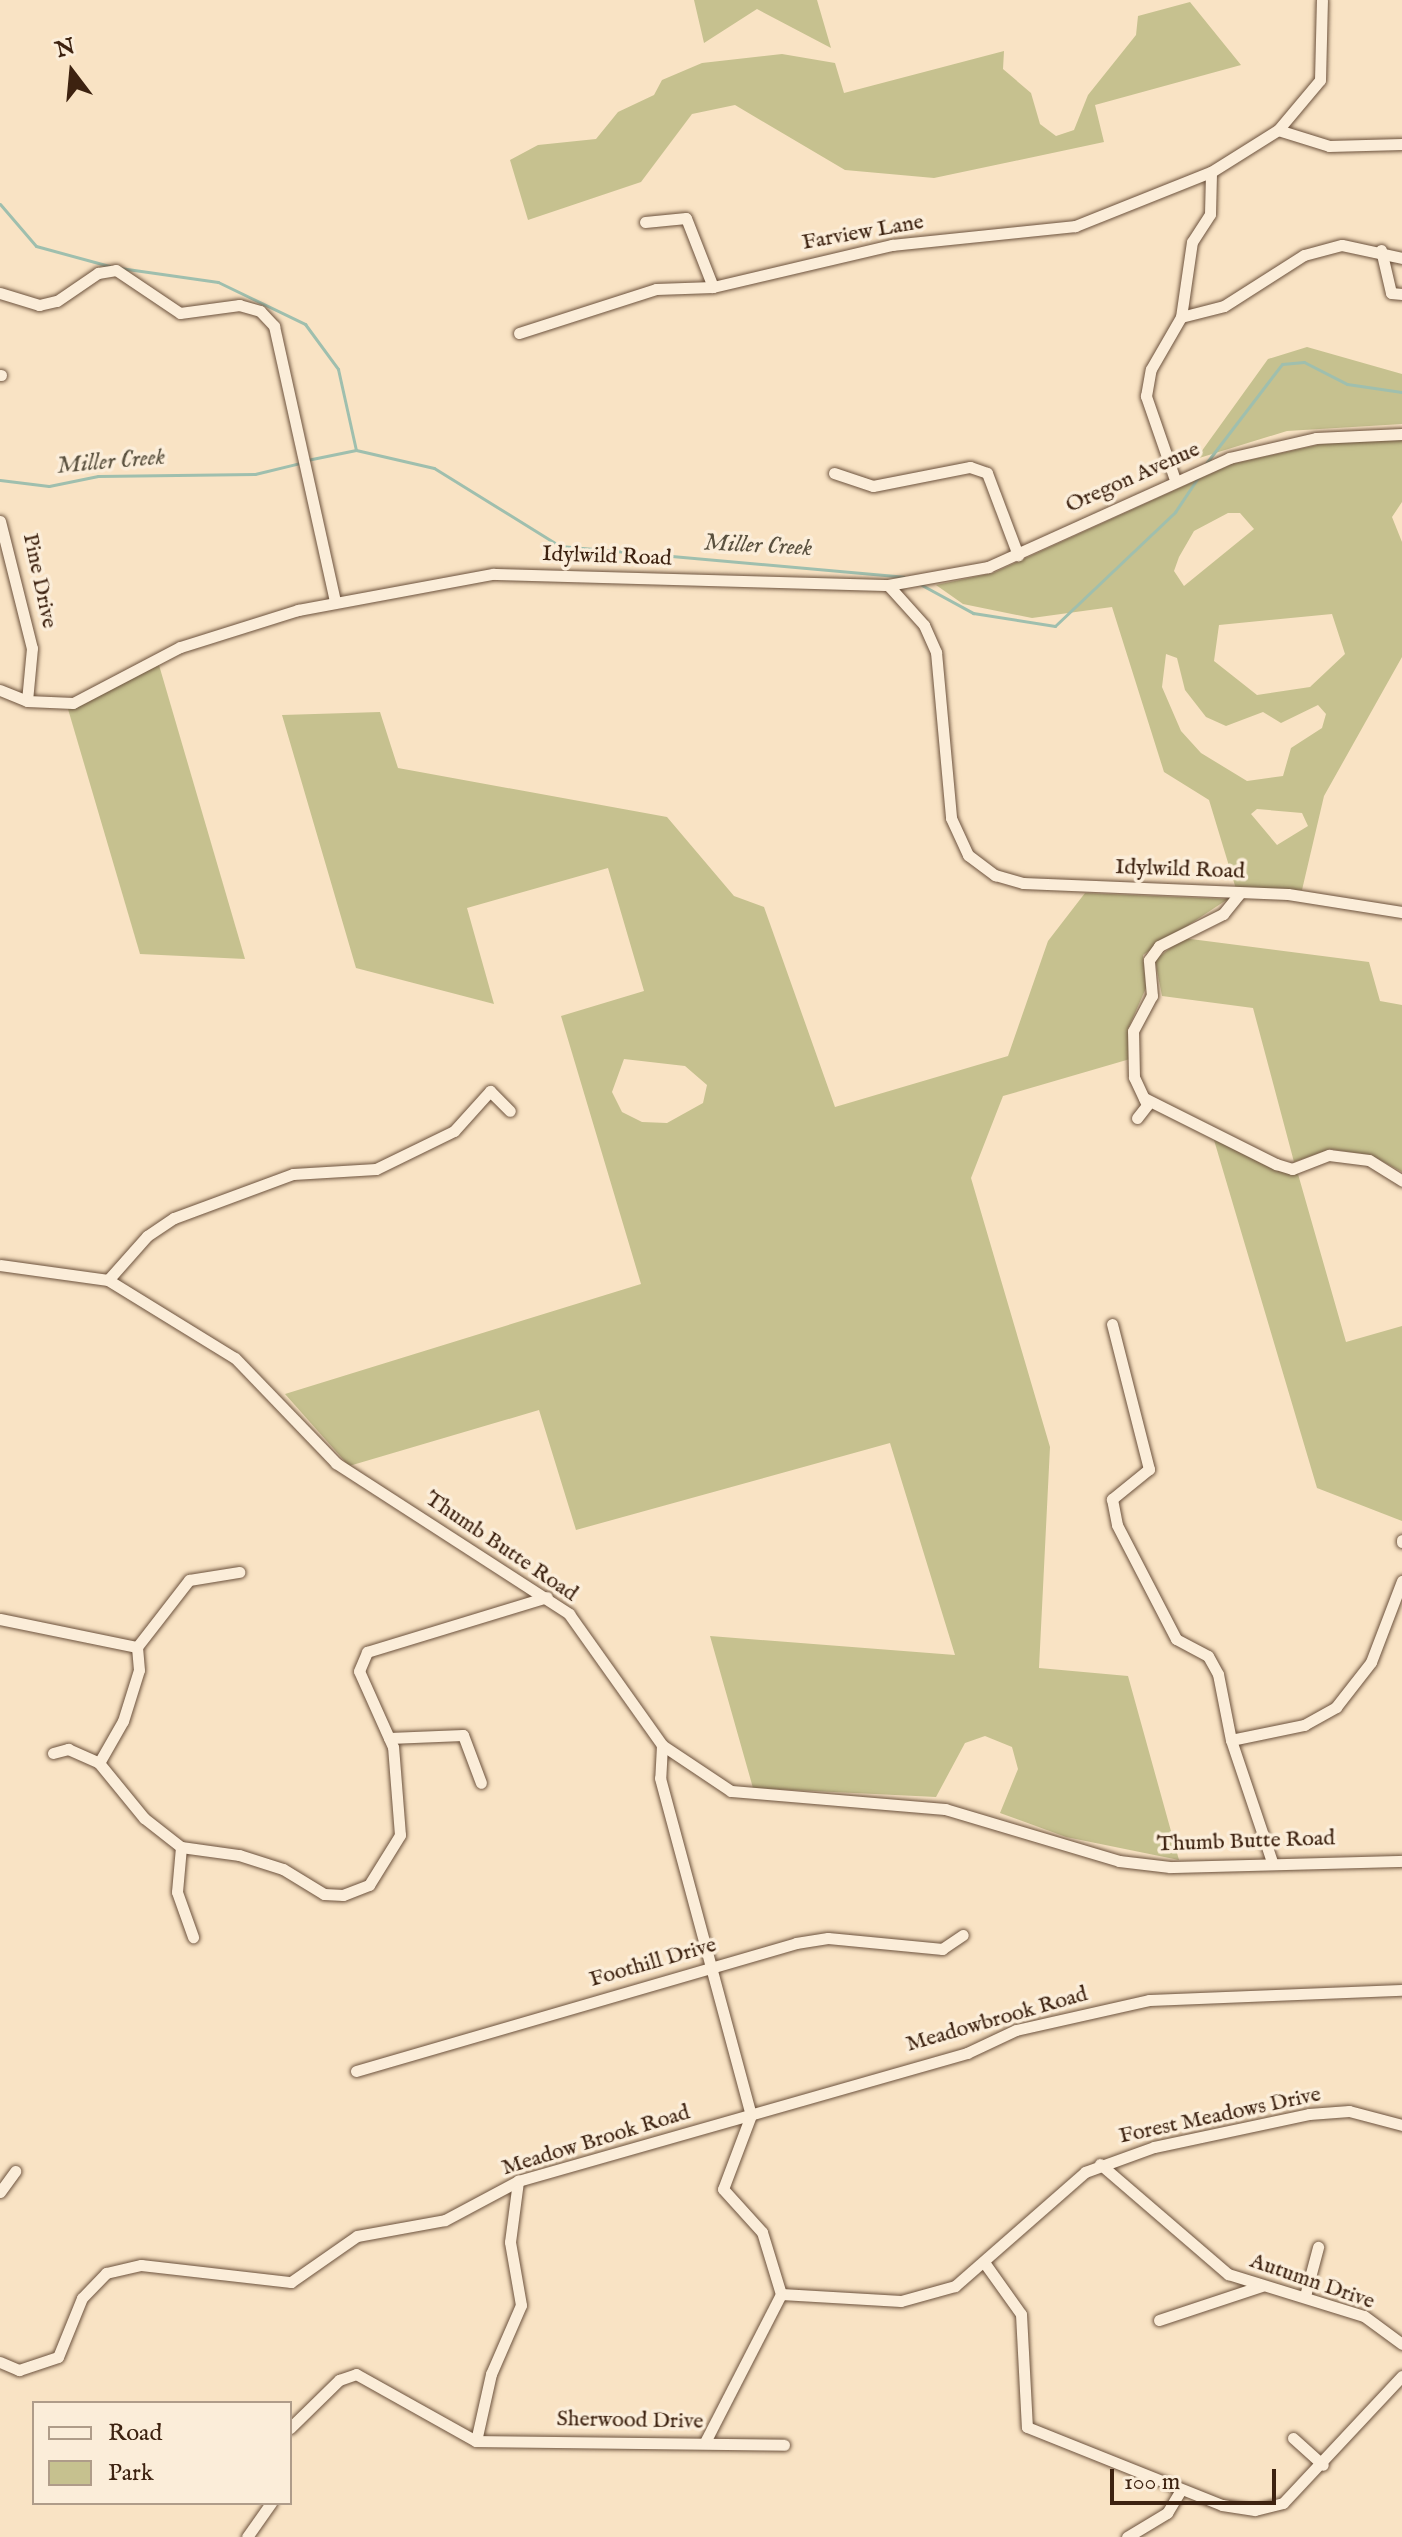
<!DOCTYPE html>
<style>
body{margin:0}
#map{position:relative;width:1402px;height:2537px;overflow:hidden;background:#f9e3c4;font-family:"IM FELL English",serif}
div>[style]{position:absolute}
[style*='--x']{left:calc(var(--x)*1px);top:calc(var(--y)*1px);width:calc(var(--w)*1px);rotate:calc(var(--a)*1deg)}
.green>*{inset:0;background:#c6c18f}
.stream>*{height:3px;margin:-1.5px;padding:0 1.5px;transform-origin:1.5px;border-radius:1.5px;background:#9fbfae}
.roads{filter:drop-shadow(0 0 2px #6c523d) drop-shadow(0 0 2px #6c523d)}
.minor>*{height:11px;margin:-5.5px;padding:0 5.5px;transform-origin:5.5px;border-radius:5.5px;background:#fbedd9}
span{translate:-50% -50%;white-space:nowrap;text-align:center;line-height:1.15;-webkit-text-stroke:7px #fbedd9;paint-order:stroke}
.street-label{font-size:22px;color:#3d2210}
.water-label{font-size:24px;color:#5a513f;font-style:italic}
.legend{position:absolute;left:32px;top:2401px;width:260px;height:104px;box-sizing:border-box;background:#fbedd9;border:2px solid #af9c89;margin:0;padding:10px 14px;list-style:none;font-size:24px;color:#3d2210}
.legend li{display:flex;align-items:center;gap:16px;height:40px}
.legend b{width:40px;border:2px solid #af9c89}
.north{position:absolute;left:32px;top:32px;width:80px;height:80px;-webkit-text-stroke:6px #fbedd9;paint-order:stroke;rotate:344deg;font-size:22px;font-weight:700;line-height:32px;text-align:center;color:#3d2210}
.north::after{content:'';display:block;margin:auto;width:28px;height:36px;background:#3d2210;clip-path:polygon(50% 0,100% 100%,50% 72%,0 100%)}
.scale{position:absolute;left:1110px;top:2469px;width:166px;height:36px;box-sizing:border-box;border:4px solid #3d2210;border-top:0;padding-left:10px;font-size:24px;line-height:28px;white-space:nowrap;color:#3d2210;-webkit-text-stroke:6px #fbedd9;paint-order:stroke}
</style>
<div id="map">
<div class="green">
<i style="clip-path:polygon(694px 0,817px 0,831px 48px,757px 9px,704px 43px)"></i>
<i style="clip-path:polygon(1190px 2px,1241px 65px,1095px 105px,1104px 142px,934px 178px,845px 170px,735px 105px,692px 114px,641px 182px,528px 220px,510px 160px,538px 145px,596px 139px,618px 112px,654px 95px,662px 80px,702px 63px,782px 54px,835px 63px,844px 93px,1004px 51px,1003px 69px,1031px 93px,1040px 124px,1056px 136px,1074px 130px,1088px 95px,1136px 35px,1138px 16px)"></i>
<i style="clip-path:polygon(1307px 347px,1402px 374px,1402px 424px,1287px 431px,1196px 459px,1268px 359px)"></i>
<i style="clip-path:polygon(evenodd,1402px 440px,1402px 502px,1392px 517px,1402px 542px,1402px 657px,1324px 796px,1302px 890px,1236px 889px,1209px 800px,1164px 772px,1112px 607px,1032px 618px,963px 604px,936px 585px,993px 573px,1232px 464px,1331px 442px,1402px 440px,1228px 513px,1240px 513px,1254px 529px,1184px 586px,1174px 571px,1179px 557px,1194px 531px,1228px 513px,1402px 440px,1332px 614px,1345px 654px,1310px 687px,1257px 695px,1214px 661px,1219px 625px,1332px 614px,1402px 440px,1166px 654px,1177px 658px,1185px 690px,1206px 717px,1226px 726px,1263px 712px,1281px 723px,1318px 705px,1326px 714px,1322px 728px,1291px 748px,1283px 776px,1247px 781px,1201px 753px,1181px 731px,1162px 687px,1166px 654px,1402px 440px,1257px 809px,1302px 813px,1308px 826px,1277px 845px,1251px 814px,1257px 809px)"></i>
<i style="clip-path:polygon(159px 665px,245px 959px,140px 954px,68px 709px)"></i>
<i style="clip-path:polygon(evenodd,380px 712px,398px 768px,667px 817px,734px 896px,764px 907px,835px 1107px,1008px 1056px,1048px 941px,1085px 893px,1228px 899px,1143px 955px,1146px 988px,1128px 1029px,1130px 1059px,1003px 1096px,971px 1178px,1050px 1447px,1039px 1668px,1128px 1676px,1179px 1860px,1066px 1837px,1000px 1813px,1018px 1769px,1012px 1747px,985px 1736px,965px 1743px,936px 1797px,753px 1788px,710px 1636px,955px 1655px,890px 1443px,576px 1530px,539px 1410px,349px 1466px,285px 1394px,641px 1284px,561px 1016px,644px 991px,608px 868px,467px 908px,494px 1004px,356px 968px,282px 715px,380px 712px,624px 1059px,685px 1066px,707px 1085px,703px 1103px,667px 1123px,642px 1122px,622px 1112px,612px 1092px,624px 1059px)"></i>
<i style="clip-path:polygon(1183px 938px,1369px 962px,1380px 1001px,1402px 1005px,1402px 1172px,1371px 1155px,1330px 1149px,1294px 1162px,1253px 1008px,1162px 996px,1155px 960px)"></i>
<i style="clip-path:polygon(1214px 1140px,1298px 1174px,1346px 1342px,1402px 1326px,1402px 1521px,1317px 1488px)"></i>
</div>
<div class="stream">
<i style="--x:0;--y:204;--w:55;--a:49.4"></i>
<i style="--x:36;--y:246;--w:76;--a:15.3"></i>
<i style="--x:120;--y:268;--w:99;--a:8.1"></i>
<i style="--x:218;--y:282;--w:97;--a:25.8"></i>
<i style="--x:305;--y:324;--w:56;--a:53.7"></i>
<i style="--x:338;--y:369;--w:83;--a:77.5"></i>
<i style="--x:307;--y:460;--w:50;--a:-11.5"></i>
<i style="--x:356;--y:450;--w:80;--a:13"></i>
<i style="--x:434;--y:468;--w:148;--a:31.8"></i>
<i style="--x:560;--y:546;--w:345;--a:5.1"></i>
<i style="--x:1204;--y:466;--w:128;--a:-52.6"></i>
<i style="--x:1282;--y:364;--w:22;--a:-5"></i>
<i style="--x:1304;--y:362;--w:48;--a:27.1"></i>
<i style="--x:1347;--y:384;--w:56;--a:8.3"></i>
<i style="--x:0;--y:480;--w:49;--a:7"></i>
<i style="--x:49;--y:486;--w:50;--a:-11.5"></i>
<i style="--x:98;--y:476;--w:157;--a:-0.7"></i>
<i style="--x:255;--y:474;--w:46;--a:-13.7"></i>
<i style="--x:918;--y:583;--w:63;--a:28.6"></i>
<i style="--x:973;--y:613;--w:83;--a:9"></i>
<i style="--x:1055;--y:626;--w:166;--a:-43.5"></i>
<i style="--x:1175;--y:512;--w:43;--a:-56.3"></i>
</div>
<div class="roads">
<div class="minor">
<i style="--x:1278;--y:130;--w:53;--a:17.4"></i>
<i style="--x:1329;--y:146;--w:73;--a:-1.6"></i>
<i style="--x:645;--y:222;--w:41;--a:-5.6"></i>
<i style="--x:686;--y:218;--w:74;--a:68.6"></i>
<i style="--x:1381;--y:250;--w:44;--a:76.9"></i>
<i style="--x:1391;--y:293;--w:11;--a:5"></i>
<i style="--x:0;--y:293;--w:41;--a:17.1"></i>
<i style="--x:39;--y:305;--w:18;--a:-13"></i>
<i style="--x:57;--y:301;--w:50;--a:-34.3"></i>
<i style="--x:98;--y:273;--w:18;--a:-9"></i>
<i style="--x:116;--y:270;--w:77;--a:33.9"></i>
<i style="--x:180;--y:313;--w:60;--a:-7.7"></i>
<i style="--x:239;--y:305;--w:22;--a:16"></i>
<i style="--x:260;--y:311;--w:21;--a:47"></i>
<i style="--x:274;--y:326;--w:282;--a:77.5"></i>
<i style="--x:1181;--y:317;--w:44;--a:-14.3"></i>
<i style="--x:1224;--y:306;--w:95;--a:-32.5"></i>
<i style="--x:1304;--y:255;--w:39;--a:-15"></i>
<i style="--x:1342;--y:245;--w:61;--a:12.2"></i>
<i style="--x:519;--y:333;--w:144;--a:-17.8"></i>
<i style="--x:656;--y:289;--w:57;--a:-2"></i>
<i style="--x:713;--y:287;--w:184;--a:-13.2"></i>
<i style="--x:892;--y:245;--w:184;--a:-5.9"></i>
<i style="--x:1075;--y:226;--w:146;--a:-21.7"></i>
<i style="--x:0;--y:375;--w:1;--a:0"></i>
<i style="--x:834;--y:473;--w:41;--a:18.4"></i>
<i style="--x:873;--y:486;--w:99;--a:-11.1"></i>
<i style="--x:970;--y:467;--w:18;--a:19"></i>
<i style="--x:987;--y:473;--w:88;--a:69.3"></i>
<i style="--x:1174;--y:477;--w:86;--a:-109.1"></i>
<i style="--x:1146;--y:396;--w:27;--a:-80"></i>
<i style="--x:1151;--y:369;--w:60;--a:-60"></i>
<i style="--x:1181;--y:317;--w:76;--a:-81.7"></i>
<i style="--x:1192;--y:242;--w:33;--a:-57"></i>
<i style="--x:1210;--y:214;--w:42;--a:-88.6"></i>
<i style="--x:1211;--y:172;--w:79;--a:-32.1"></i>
<i style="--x:1278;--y:130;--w:65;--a:-50"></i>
<i style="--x:1320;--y:80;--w:80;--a:-88.6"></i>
<i style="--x:0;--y:521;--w:131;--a:75.9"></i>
<i style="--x:32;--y:648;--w:53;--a:95.4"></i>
<i style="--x:888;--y:585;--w:102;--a:-10.2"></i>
<i style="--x:988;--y:567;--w:265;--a:-24.3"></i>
<i style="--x:1229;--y:458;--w:89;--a:-12.9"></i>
<i style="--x:1316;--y:438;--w:86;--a:-2.7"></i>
<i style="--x:0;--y:690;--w:29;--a:22"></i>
<i style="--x:27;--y:701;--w:46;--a:2.5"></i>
<i style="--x:73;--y:703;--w:121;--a:-27.6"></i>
<i style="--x:180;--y:647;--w:124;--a:-17.4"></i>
<i style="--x:298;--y:610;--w:198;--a:-10.5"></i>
<i style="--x:493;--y:574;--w:395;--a:1.6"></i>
<i style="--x:888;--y:585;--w:54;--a:48"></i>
<i style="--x:924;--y:625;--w:30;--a:66"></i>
<i style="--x:936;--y:652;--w:167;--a:84.8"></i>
<i style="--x:951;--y:818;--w:41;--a:65.3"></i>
<i style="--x:968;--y:855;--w:34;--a:37"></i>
<i style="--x:995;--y:875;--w:29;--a:16"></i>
<i style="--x:1023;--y:883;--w:265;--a:2.4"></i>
<i style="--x:1288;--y:894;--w:115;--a:9"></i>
<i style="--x:1144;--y:1098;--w:148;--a:26.6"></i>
<i style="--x:1276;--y:1164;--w:17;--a:17"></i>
<i style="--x:1292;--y:1169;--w:40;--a:-21"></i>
<i style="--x:1329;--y:1155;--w:40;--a:7.1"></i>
<i style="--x:1369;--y:1160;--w:39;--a:32"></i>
<i style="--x:1137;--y:1118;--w:16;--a:-52"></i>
<i style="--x:1147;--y:1105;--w:31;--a:-115"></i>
<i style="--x:1134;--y:1077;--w:46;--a:-91.2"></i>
<i style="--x:1133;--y:1031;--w:40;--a:-62"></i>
<i style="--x:1152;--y:996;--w:36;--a:-95"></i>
<i style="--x:1149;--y:960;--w:17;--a:-54"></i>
<i style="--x:1159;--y:946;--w:72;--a:-26.6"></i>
<i style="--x:1223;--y:914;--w:27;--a:-51"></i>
<i style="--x:0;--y:1265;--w:109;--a:7.9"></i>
<i style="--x:108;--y:1280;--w:149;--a:31.6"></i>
<i style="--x:235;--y:1358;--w:146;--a:46.1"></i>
<i style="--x:336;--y:1463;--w:278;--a:32.9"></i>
<i style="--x:569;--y:1614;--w:161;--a:54.6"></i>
<i style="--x:662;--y:1745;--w:83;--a:33.7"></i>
<i style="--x:731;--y:1791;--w:215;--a:4.8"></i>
<i style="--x:945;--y:1809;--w:182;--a:16.6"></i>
<i style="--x:1119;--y:1861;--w:51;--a:6.7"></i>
<i style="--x:1170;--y:1867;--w:232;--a:-1.5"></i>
<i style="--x:108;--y:1280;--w:59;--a:-48.4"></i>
<i style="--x:147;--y:1236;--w:32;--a:-34"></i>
<i style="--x:174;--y:1218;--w:127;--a:-20.3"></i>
<i style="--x:293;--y:1174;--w:83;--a:-3.4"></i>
<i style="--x:376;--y:1169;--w:87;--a:-26"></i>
<i style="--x:454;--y:1131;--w:54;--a:-48"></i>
<i style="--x:490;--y:1091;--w:28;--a:45"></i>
<i style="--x:1112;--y:1324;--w:150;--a:75.7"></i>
<i style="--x:1149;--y:1469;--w:48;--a:141"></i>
<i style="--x:1112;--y:1499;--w:26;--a:79"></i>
<i style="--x:1117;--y:1525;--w:128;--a:62.6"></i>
<i style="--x:1176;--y:1639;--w:36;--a:28"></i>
<i style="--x:1208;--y:1656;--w:21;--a:61"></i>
<i style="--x:1218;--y:1674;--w:67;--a:78.9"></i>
<i style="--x:1231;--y:1740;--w:129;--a:71.4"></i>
<i style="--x:1402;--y:1540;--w:2;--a:90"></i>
<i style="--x:0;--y:1619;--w:140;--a:11.6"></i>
<i style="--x:137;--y:1647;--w:85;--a:-52.2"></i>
<i style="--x:189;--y:1580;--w:51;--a:-9.1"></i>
<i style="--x:389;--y:1738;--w:74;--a:-2.3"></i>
<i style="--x:463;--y:1735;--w:51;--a:69.4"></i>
<i style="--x:1231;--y:1740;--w:75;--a:-11.6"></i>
<i style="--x:1304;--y:1725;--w:37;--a:-29"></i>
<i style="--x:1336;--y:1707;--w:57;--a:-52.1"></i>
<i style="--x:1371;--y:1662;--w:87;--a:-69.1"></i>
<i style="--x:662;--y:1745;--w:33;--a:93"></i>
<i style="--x:660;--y:1778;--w:349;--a:74.9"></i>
<i style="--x:751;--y:2115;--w:79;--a:110.7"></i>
<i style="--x:723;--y:2189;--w:58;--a:47.8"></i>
<i style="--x:762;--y:2232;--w:65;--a:73"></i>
<i style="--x:53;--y:1753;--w:16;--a:-15"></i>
<i style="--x:68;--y:1749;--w:34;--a:24"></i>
<i style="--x:99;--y:1763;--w:71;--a:50.7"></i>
<i style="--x:144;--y:1818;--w:47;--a:38.1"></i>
<i style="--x:181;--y:1847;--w:59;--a:7.9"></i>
<i style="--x:239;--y:1855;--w:46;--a:17.7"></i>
<i style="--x:283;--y:1869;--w:48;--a:31.4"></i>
<i style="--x:324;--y:1894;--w:19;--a:3"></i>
<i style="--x:343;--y:1895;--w:28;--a:-21"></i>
<i style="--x:369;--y:1885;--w:59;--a:-58.2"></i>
<i style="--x:400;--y:1835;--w:88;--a:-94.5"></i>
<i style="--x:393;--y:1747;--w:83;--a:-114.1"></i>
<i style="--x:359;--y:1671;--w:21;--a:-67"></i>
<i style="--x:367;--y:1652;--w:188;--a:-17"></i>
<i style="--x:99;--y:1763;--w:48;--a:-60.3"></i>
<i style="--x:123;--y:1721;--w:53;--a:-72.6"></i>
<i style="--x:139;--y:1670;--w:23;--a:-95"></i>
<i style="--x:181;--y:1847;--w:45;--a:95.1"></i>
<i style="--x:177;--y:1892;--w:48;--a:70.4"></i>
<i style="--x:356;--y:2071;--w:458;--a:-16.2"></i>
<i style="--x:796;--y:1943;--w:32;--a:-9"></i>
<i style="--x:828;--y:1938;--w:115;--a:5.5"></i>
<i style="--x:942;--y:1949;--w:25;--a:-34"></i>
<i style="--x:1100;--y:2164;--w:169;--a:40.7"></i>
<i style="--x:1228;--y:2274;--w:142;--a:17.2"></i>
<i style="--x:1364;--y:2316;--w:47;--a:36.4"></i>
<i style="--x:0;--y:2192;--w:26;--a:-54"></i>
<i style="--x:986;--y:2265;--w:60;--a:54.5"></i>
<i style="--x:1021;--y:2314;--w:113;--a:87"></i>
<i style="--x:1027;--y:2427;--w:210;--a:21.8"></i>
<i style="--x:1222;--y:2505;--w:33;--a:9"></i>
<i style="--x:1255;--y:2510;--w:29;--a:-14"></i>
<i style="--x:1283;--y:2503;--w:174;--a:-46.9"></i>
<i style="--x:781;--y:2294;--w:120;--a:3.3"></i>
<i style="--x:901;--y:2301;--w:56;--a:-15.5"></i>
<i style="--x:955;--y:2286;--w:173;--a:-41.2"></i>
<i style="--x:1085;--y:2172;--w:73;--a:-19.9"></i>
<i style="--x:1154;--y:2147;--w:158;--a:-12"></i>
<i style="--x:1309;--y:2114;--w:40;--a:-4.3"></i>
<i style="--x:1349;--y:2111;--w:55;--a:14.8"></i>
<i style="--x:1305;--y:2296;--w:51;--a:-75.1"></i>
<i style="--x:1159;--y:2320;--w:108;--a:-18.3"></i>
<i style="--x:0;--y:2362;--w:21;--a:23"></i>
<i style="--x:19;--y:2370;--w:41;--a:-18.4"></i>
<i style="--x:58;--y:2357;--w:64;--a:-67.9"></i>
<i style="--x:82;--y:2298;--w:35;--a:-46"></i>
<i style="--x:106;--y:2273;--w:36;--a:-13"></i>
<i style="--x:141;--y:2265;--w:151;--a:6.5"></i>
<i style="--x:291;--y:2282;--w:80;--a:-34.9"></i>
<i style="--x:357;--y:2236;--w:89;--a:-10.3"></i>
<i style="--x:445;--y:2220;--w:83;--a:-28.1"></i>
<i style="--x:518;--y:2181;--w:467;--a:-15.9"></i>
<i style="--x:967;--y:2053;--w:54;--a:-25.1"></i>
<i style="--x:1016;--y:2030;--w:136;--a:-12.7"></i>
<i style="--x:1149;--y:2000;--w:253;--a:-2.3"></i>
<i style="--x:290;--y:2428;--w:69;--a:-44.4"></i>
<i style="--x:339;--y:2380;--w:18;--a:-19"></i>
<i style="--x:356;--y:2374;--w:137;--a:29.2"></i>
<i style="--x:476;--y:2441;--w:69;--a:-77.4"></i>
<i style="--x:491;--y:2374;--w:75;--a:-66.5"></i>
<i style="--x:521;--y:2305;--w:64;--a:-99.9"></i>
<i style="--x:510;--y:2242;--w:62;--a:-82.5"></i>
<i style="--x:1293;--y:2438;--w:40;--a:42"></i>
<i style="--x:476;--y:2441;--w:308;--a:0.7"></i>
<i style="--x:705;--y:2442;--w:166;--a:-62.8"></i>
<i style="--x:247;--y:2537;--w:42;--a:-54.8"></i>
<i style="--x:1127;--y:2537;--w:47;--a:-31"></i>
<i style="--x:1167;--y:2513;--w:26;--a:-59"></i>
</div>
</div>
<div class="street-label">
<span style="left:863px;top:233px;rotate:-10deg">Farview Lane</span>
<span style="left:1133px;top:478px;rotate:-24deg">Oregon Avenue</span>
<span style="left:607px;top:557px;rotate:2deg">Idylwild Road</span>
<span style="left:39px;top:581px;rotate:78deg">Pine Drive</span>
<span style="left:1180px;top:870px;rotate:2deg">Idylwild Road</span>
<span style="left:501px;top:1547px;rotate:34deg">Thumb Butte Road</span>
<span style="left:1246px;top:1842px;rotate:-2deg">Thumb Butte Road</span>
<span style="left:653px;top:1963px;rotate:-16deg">Foothill Drive</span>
<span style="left:997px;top:2020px;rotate:-16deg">Meadowbrook Road</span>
<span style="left:1220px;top:2116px;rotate:-12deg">Forest Meadows Drive</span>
<span style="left:596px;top:2141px;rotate:-17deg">Meadow Brook Road</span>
<span style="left:1312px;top:2282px;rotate:19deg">Autumn Drive</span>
<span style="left:630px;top:2421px;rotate:1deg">Sherwood Drive</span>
</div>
<div class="water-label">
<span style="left:111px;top:462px;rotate:-5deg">Miller Creek</span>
<span style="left:758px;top:546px;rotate:3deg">Miller Creek</span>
</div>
<ul class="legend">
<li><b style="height:10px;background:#fbedd9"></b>Road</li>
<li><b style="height:22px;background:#c6c18f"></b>Park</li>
</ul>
<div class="north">N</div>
<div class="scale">100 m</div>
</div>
